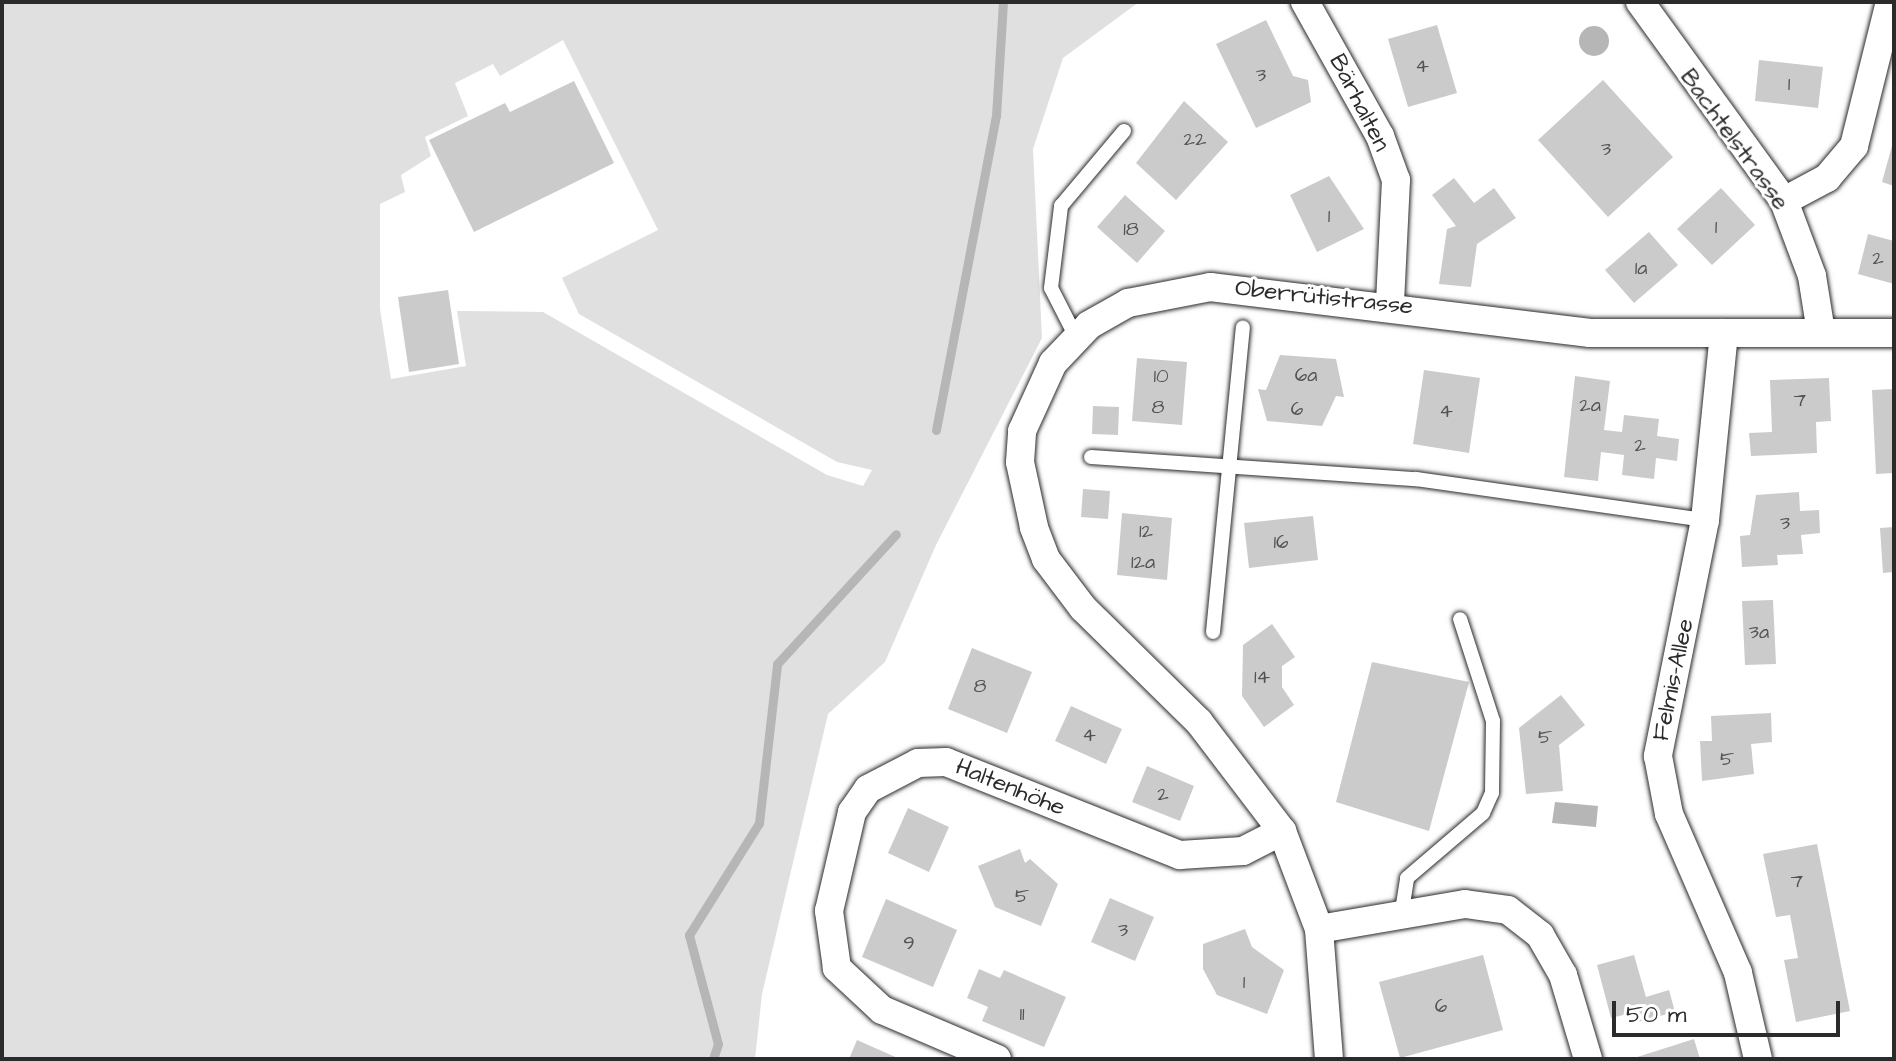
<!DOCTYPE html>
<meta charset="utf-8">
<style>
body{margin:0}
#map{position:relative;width:1896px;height:1061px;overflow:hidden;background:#fff;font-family:"Architects Daughter",sans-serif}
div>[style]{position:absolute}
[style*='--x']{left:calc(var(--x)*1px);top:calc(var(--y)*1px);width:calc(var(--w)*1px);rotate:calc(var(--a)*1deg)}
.green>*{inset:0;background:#e0e0e0}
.water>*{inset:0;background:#b6b6b6}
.round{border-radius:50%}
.stream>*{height:9px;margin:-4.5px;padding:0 4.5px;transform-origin:4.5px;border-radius:4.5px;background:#b6b6b6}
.building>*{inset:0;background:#cbcbcb}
.roads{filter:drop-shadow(0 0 2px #2b2b2b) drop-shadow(0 0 2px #2b2b2b)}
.service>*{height:14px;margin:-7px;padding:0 7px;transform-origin:7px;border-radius:7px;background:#fff}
.minor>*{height:28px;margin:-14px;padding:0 14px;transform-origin:14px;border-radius:14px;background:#fff}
span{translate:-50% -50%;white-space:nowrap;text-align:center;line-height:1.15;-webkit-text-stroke:6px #fff;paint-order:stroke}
.number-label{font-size:20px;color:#535353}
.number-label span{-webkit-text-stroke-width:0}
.street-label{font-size:24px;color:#2b2b2b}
.frame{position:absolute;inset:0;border:4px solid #2b2b2b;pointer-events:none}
.scale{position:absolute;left:1612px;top:1001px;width:228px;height:36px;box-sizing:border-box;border:4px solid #2b2b2b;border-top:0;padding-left:10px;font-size:24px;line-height:28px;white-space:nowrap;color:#2b2b2b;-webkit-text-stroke:6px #fff;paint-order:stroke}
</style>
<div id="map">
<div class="green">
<i style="clip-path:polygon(evenodd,2px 2px,1139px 2px,1063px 58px,1033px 149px,1042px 338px,936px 545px,885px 662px,828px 714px,762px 994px,755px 1059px,2px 1059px,2px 2px,563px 40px,658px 230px,562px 278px,579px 314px,837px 462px,872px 470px,863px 486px,827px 475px,543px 312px,457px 311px,466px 366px,391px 379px,380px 309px,380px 204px,405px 192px,401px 175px,431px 156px,425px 137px,468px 116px,455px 83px,493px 64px,500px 76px,563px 40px)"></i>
</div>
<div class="water">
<i class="round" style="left:1579px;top:26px;width:30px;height:30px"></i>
<i style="clip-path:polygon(1555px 802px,1598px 806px,1596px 827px,1552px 823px)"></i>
</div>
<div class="stream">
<i style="--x:936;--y:430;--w:320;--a:-79.2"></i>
<i style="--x:996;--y:116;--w:114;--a:-86.5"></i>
<i style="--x:713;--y:1059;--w:16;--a:-72"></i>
<i style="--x:718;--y:1044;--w:113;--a:-104.9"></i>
<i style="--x:689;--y:935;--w:132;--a:-58"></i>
<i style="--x:759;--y:823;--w:160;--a:-83.5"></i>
<i style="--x:777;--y:664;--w:176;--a:-47.5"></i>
</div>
<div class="building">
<i style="clip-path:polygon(1266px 20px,1293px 76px,1308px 80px,1311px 102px,1256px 128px,1216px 44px)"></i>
<i style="clip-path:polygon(1437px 25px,1457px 93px,1408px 107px,1388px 39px)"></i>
<i style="clip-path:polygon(1759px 60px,1823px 67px,1818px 108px,1755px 101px)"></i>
<i style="clip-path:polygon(1603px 80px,1673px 157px,1608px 217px,1538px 140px)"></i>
<i style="clip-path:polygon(574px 81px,614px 163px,474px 232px,429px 140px,505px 103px,510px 112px)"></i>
<i style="clip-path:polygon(1184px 101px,1228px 142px,1176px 200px,1136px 163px)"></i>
<i style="clip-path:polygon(1893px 142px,1894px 142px,1894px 186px,1882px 182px)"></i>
<i style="clip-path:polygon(1329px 176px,1364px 229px,1317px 252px,1290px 195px)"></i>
<i style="clip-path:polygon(1454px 178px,1474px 203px,1494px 188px,1516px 218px,1477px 244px,1471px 287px,1439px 284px,1447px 229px,1456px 226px,1432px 195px)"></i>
<i style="clip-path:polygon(1721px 188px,1755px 225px,1712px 265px,1677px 229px)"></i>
<i style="clip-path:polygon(1125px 195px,1165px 231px,1137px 263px,1097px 227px)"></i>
<i style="clip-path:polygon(1649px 232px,1678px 265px,1634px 303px,1605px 270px)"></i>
<i style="clip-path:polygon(1868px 234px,1894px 241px,1894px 284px,1858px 274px)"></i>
<i style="clip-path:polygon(448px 290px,459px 364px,409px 372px,398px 297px)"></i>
<i style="clip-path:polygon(1280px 355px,1336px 359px,1344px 397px,1336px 396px,1322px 426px,1267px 421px,1258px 389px,1266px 390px)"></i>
<i style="clip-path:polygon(1137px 358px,1187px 362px,1182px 425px,1132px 421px)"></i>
<i style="clip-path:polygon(1424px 370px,1480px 378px,1469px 453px,1413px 444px)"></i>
<i style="clip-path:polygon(1575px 376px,1610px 381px,1604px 430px,1622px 432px,1624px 415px,1659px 419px,1657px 436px,1679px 439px,1677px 461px,1656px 458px,1654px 479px,1622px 475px,1624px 455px,1601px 452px,1598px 481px,1564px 477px)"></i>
<i style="clip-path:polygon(1829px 378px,1831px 421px,1816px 422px,1817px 453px,1751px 456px,1749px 433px,1772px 432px,1770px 380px)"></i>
<i style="clip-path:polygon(1894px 389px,1894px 473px,1876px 474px,1872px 390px)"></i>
<i style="clip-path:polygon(1093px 406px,1119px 407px,1118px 435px,1092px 434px)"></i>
<i style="clip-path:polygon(1083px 489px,1110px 491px,1108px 519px,1081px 517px)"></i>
<i style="clip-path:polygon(1799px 492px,1800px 511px,1819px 510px,1820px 533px,1801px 535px,1803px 554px,1777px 555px,1778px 565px,1742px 567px,1740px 536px,1750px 535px,1756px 495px)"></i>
<i style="clip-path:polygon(1122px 513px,1172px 518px,1167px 580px,1117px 575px)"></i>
<i style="clip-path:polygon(1313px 516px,1318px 560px,1249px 568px,1244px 523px)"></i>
<i style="clip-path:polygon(1894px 527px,1894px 572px,1883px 573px,1880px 528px)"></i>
<i style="clip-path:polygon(1773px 600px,1776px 664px,1745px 665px,1742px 601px)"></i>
<i style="clip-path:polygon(1272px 624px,1295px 657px,1282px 666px,1282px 687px,1294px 705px,1264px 727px,1242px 696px,1243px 645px)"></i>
<i style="clip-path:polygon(972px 648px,1032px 672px,1007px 733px,948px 709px)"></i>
<i style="clip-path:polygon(1372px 662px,1469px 682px,1429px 831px,1336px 802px)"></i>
<i style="clip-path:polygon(1561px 695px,1585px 725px,1559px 745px,1563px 791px,1526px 794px,1519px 728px)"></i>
<i style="clip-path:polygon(1071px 706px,1122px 729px,1106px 764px,1055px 741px)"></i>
<i style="clip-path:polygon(1771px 713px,1772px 742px,1751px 744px,1754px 774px,1702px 781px,1700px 741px,1712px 741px,1711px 716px)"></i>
<i style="clip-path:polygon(1147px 766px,1194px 786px,1180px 821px,1132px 802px)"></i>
<i style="clip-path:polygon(908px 808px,949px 827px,929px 872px,888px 853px)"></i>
<i style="clip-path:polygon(1817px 844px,1850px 1011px,1796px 1022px,1784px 960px,1798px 958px,1794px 936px,1790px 915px,1776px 917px,1763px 854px)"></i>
<i style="clip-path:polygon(1020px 849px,1025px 863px,1030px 859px,1058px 884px,1041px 926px,995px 907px,978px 866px)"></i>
<i style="clip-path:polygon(1110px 898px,1154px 917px,1135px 961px,1091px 942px)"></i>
<i style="clip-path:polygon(886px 899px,957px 930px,933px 987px,862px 957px)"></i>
<i style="clip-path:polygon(1245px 929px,1252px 947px,1284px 970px,1267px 1014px,1217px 995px,1203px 969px,1203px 944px)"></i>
<i style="clip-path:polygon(1483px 955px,1503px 1030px,1400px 1058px,1379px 982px)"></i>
<i style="clip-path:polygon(1634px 955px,1646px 997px,1669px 990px,1675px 1012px,1630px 1024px,1627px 1014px,1611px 1018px,1597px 965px)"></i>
<i style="clip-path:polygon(979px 969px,1000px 978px,1004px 970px,1066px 997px,1044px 1047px,982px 1021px,988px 1007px,967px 998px)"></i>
<i style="clip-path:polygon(1694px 1039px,1700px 1059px,1634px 1059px,1634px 1058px)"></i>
<i style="clip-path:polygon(857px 1040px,900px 1059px,849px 1059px)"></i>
</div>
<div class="roads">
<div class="service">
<i style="--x:1076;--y:337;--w:55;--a:-117"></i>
<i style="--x:1051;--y:288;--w:83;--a:-83"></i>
<i style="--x:1061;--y:206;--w:98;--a:-50"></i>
<i style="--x:1091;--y:457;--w:326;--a:3.9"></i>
<i style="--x:1416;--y:479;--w:292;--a:8.1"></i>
<i style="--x:1213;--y:632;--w:306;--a:-84.4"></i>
<i style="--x:1401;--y:917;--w:39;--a:-81"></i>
<i style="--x:1407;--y:878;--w:100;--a:-40.5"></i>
<i style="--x:1483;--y:813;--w:22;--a:-66"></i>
<i style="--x:1492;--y:793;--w:72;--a:-89.2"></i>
<i style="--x:1493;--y:721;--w:107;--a:-107.9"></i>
</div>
<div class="minor">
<i style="--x:1305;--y:2;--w:154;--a:60.8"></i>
<i style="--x:1380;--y:136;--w:47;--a:70"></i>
<i style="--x:1396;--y:180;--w:124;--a:92.8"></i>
<i style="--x:1640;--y:2;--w:246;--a:54.1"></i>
<i style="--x:1784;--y:201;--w:80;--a:69.5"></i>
<i style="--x:1812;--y:276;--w:57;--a:80.9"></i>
<i style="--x:1784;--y:201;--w:49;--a:-28.1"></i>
<i style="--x:1827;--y:178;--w:42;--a:-49.8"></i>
<i style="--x:1854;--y:146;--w:148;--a:-76"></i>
<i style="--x:1724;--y:333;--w:188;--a:95.8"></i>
<i style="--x:1705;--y:520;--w:241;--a:101.3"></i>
<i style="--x:1658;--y:756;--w:59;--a:79.3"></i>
<i style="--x:1669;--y:814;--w:173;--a:66.5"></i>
<i style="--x:1738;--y:973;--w:88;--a:76.9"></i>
<i style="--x:1319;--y:929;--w:148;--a:-9.7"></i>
<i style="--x:1465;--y:904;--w:43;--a:7.9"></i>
<i style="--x:1508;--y:910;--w:41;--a:38"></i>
<i style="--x:1540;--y:935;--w:46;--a:60.1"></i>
<i style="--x:1563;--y:975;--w:88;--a:73.4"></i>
<i style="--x:997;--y:1059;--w:125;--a:-156.9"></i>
<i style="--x:882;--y:1010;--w:62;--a:-137"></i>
<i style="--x:837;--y:968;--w:58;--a:-98"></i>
<i style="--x:829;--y:911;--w:102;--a:-76.9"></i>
<i style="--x:852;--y:812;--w:28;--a:-55"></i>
<i style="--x:868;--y:789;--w:56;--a:-27.5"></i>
<i style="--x:918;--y:763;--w:28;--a:-2"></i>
<i style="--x:946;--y:762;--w:252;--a:21.7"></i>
<i style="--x:1180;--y:855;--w:63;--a:-3.6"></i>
<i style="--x:1243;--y:851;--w:44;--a:-27.1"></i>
<i style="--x:1329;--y:1059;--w:130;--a:-94.4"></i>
<i style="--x:1319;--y:929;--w:105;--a:-110.7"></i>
<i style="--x:1282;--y:831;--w:137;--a:-127.3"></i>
<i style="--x:1199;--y:722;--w:163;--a:-135.5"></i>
<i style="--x:1083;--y:608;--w:61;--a:-127.1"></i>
<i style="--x:1046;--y:559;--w:34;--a:-111"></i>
<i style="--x:1034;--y:527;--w:66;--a:-102.2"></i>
<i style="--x:1020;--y:462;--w:31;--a:-86"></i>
<i style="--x:1022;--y:431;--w:75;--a:-65.5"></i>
<i style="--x:1053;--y:363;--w:52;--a:-46.5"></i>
<i style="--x:1089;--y:325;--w:45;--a:-29.4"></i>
<i style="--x:1128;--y:303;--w:84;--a:-11"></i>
<i style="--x:1210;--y:287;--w:383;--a:6.9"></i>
<i style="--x:1590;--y:333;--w:304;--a:0"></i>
</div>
</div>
<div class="number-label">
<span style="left:1422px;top:66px">4</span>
<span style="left:1261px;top:75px">3</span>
<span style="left:1789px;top:84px">1</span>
<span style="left:1195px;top:139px">22</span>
<span style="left:1606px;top:149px">3</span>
<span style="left:1329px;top:216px">1</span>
<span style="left:1716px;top:227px">1</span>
<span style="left:1131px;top:229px">18</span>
<span style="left:1878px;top:258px">2</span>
<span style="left:1641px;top:268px">1a</span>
<span style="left:1306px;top:375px">6a</span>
<span style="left:1161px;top:376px">10</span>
<span style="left:1800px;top:400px">7</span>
<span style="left:1590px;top:405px">2a</span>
<span style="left:1158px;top:407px">8</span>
<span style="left:1297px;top:409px">6</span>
<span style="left:1446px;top:411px">4</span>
<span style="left:1640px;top:445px">2</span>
<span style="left:1785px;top:523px">3</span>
<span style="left:1146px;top:531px">12</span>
<span style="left:1281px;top:542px">16</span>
<span style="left:1143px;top:562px">12a</span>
<span style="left:1759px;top:632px">3a</span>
<span style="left:1262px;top:677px">14</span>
<span style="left:980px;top:686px">8</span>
<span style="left:1089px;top:735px">4</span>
<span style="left:1545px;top:737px">5</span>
<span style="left:1727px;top:759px">5</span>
<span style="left:1163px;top:794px">2</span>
<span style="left:1797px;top:881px">7</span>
<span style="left:1022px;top:896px">5</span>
<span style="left:1123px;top:930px">3</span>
<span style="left:909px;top:943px">9</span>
<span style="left:1244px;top:982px">1</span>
<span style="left:1441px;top:1006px">6</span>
<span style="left:1022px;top:1014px">11</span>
</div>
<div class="street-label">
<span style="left:1359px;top:103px;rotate:63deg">Bärhalten</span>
<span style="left:1734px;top:140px;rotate:54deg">Bachtelstrasse</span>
<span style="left:1324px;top:298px;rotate:6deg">Oberrütistrasse</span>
<span style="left:1674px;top:680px;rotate:-78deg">Felmis-Allee</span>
<span style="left:1010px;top:788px;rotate:22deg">Haltenhöhe</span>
</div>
<div class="frame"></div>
<div class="scale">50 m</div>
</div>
